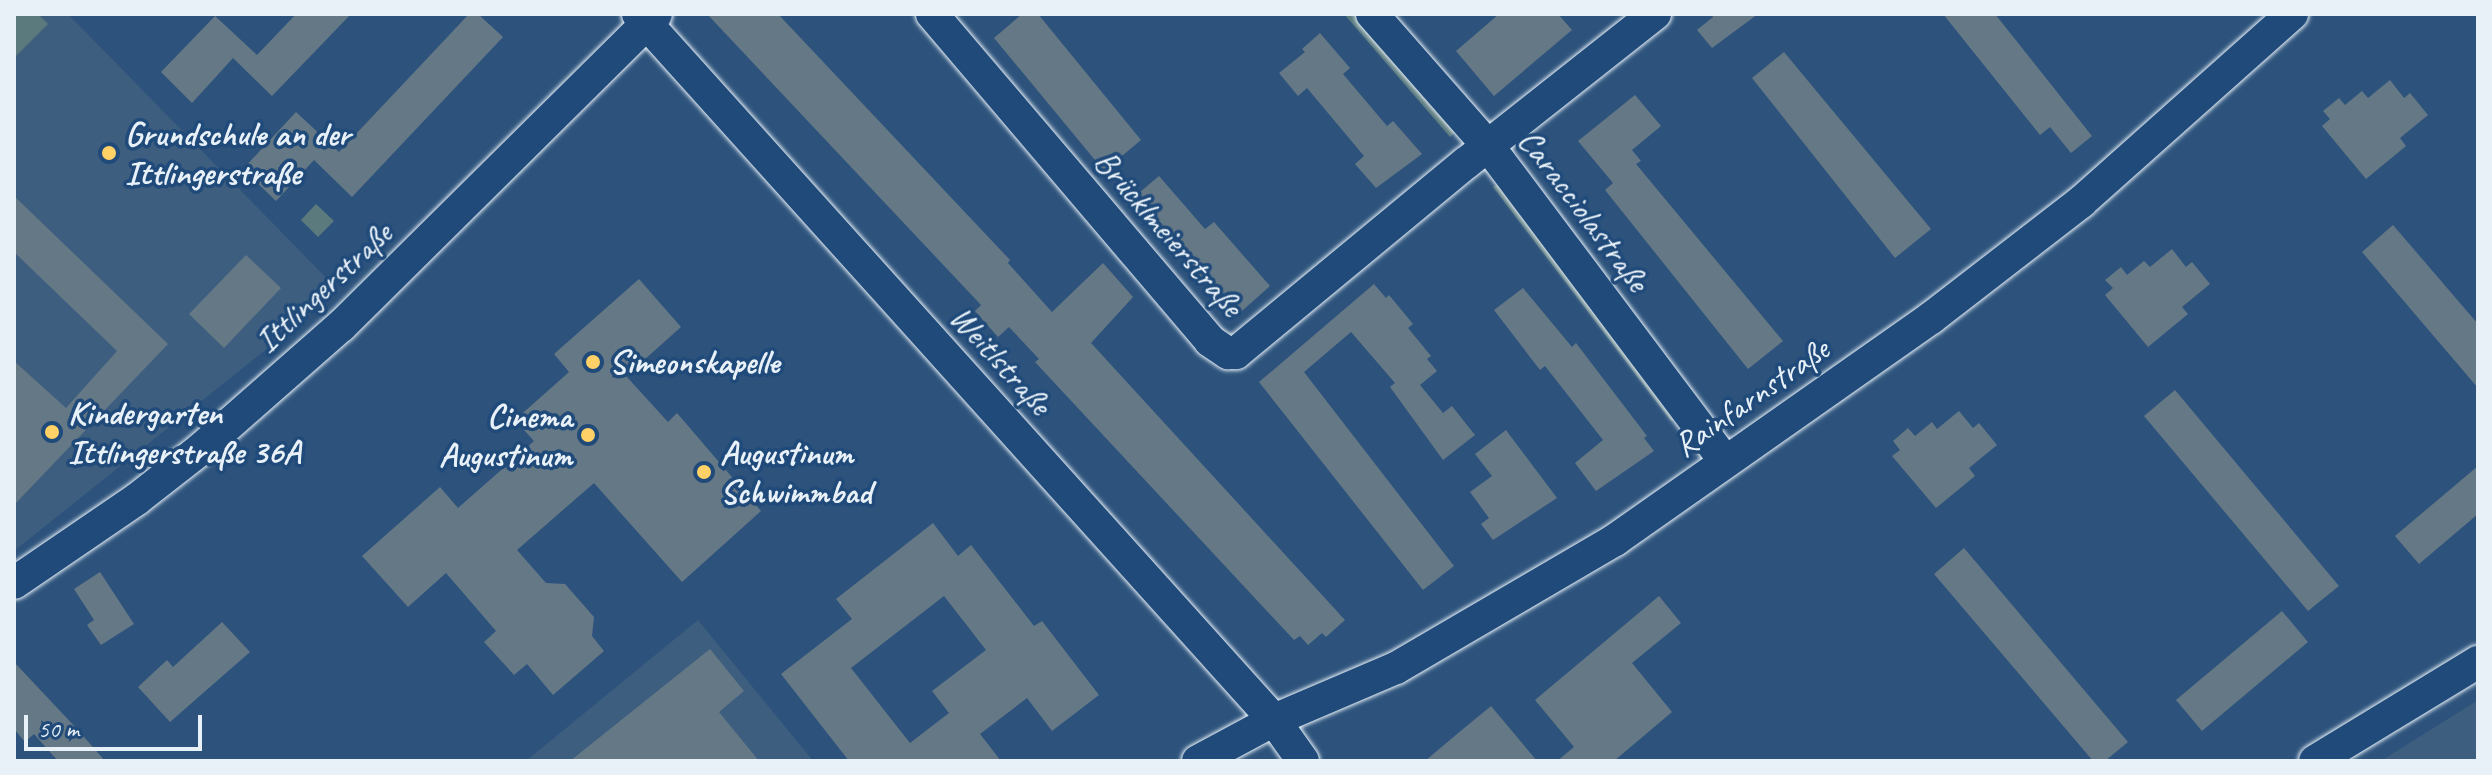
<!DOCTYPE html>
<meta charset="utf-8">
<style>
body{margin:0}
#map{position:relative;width:2492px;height:775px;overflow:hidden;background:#2d537c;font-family:Caveat,sans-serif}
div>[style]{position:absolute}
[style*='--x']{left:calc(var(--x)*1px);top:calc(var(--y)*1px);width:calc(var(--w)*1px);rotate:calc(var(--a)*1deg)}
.built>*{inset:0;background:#3e5e7f}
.green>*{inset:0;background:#5a7a7e}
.building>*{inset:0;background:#657886}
.roads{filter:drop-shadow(0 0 2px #e8f1f8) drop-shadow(0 0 2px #e8f1f8)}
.minor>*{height:32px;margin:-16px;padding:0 16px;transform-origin:16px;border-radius:16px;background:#1f4a7a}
.dots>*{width:22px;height:22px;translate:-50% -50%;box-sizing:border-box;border:4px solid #1f4a7a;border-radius:50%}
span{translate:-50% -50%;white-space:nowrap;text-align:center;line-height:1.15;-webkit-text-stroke:7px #1f4a7a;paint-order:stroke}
.poi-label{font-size:34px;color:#e8f1f8;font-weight:700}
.left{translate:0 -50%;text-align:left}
.right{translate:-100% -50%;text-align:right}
.street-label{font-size:34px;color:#e8f1f8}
.frame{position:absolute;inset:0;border:16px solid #e8f1f8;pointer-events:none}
.scale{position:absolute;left:24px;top:715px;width:178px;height:36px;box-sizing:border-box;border:4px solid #e8f1f8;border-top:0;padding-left:10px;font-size:24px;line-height:28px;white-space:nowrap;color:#e8f1f8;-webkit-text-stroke:6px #1f4a7a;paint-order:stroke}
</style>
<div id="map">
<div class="built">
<i style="clip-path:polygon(14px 14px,68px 14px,339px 291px,14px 551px)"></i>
<i style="clip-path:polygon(698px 620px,813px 761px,526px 761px)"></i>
<i style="clip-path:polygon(2478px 700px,2478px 761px,2381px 761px)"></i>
</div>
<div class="green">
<i style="clip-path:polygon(14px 14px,38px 14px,48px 24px,14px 58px)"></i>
<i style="clip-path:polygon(1344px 14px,1354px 14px,1455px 132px,1450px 137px)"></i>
<i style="clip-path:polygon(1499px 183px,1677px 417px,1671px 421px,1493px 187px)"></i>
<i style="clip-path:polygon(316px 204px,334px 221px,318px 237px,301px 220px)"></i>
</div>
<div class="building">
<i style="clip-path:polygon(296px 14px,351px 14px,272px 96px,233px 58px,192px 103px,161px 72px,215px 16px,257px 55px)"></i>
<i style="clip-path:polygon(469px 14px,478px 14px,503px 37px,352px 197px,314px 160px,276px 201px,243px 169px,296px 112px,339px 152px)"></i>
<i style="clip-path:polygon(707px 14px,778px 14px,1010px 260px,1008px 263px,1052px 312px,1103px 263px,1133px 297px,1091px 343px,1345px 620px,1326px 637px,1322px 633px,1308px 645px,1300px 636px,1294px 640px,1035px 362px,1039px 359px,1009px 327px,998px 337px,975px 311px,981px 305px)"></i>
<i style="clip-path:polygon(1022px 14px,1038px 14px,1141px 140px,1104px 171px,994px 38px)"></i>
<i style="clip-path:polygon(1499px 14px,1558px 14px,1572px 30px,1494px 96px,1456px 51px)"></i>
<i style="clip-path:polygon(1711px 14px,1758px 14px,1712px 48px,1697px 30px,1713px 17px)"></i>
<i style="clip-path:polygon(1943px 14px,1995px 14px,2092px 136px,2071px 153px,2050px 127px,2040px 135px)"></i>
<i style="clip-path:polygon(1320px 33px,1350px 68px,1343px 74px,1387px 126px,1393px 121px,1422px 154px,1376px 188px,1355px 164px,1364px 156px,1307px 88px,1298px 96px,1279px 73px,1305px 52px,1302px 49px)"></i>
<i style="clip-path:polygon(1784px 52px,1931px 229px,1895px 258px,1752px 78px)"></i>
<i style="clip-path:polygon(2390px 80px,2404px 98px,2410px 93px,2428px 115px,2400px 138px,2406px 146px,2366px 179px,2322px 126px,2330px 119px,2323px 111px,2339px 98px,2345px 105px,2362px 91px,2368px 98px)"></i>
<i style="clip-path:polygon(1635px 95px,1661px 126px,1632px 150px,1641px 161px,1636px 164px,1783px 341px,1748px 369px,1605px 190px,1613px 183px,1578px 141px)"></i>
<i style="clip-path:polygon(1159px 176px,1205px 229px,1214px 222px,1270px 286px,1234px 318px,1133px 198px)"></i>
<i style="clip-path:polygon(14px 196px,168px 344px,14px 505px,14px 361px,66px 408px,117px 351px,14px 252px)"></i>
<i style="clip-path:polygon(2393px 225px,2478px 324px,2478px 388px,2362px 252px)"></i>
<i style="clip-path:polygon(2172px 249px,2186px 267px,2192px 262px,2210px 284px,2182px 307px,2188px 314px,2148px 347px,2105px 295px,2113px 288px,2105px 280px,2121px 267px,2127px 275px,2144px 261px,2150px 267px)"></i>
<i style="clip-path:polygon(246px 255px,281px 288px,224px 348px,189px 314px)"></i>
<i style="clip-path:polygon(639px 279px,681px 327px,626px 376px,668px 422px,677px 413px,761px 511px,682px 582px,594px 483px,517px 550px,546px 583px,565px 584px,594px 617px,592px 636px,604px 651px,553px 695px,527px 664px,514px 675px,484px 642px,496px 631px,446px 573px,408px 607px,362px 556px,440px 487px,458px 508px,534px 441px,515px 420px,569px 372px,554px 354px)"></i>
<i style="clip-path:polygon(1374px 284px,1386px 298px,1389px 295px,1413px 324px,1408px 328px,1431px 356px,1427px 359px,1437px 371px,1420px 385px,1443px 413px,1452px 406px,1475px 435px,1443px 460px,1390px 387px,1395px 383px,1351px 332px,1304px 372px,1454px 566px,1423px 590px,1259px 382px)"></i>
<i style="clip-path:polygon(1523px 288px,1572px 347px,1576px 343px,1647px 436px,1644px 438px,1654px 451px,1596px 491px,1575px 463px,1603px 440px,1545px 366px,1540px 370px,1494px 310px)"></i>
<i style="clip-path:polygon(2175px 390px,2339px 586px,2308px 611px,2144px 416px)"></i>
<i style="clip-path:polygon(1959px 411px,1973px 428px,1979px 423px,1997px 445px,1969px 468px,1975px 476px,1936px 508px,1892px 456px,1900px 450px,1893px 441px,1908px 428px,1915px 436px,1932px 422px,1937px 429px)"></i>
<i style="clip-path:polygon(1506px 430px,1557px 498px,1493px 540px,1481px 524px,1489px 518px,1470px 492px,1492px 476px,1475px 454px)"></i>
<i style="clip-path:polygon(2478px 466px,2478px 514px,2419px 564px,2395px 536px)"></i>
<i style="clip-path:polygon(evenodd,933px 523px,958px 556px,971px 545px,1034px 626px,1042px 621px,1099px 695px,1052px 731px,1027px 698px,980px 734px,1001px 761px,849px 761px,781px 674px,852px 619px,836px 599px,933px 523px,944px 596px,986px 650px,932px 691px,949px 713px,910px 743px,851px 668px,944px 596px)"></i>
<i style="clip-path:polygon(1964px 548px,2128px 742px,2105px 761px,2093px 761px,1934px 574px)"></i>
<i style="clip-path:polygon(100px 572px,134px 624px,101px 645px,87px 625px,94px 620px,74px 589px)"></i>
<i style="clip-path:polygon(1659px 596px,1681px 623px,1632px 663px,1672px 712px,1614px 761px,1557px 761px,1574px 747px,1535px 700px)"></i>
<i style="clip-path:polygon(2282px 611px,2308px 642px,2202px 731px,2176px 700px)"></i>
<i style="clip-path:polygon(222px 622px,250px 652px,170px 722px,138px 687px,167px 660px,173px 667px)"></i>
<i style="clip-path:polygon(710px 649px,744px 691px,719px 712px,759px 761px,570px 761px)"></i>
<i style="clip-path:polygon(14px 662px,78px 730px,105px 761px,58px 761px,34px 734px,25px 742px,14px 729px)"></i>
<i style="clip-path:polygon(1491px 706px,1537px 761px,1425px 761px,1457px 734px)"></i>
</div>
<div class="roads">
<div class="minor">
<i style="--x:638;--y:14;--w:950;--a:47.99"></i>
<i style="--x:1274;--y:720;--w:50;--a:54.7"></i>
<i style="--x:932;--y:14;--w:429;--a:49.6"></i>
<i style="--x:1210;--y:341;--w:22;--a:34"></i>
<i style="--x:1228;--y:353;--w:8;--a:0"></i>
<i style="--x:1236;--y:353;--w:298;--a:-39.6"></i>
<i style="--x:1466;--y:163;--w:241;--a:-38.3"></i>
<i style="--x:1372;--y:14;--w:177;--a:48.7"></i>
<i style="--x:1489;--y:147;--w:391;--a:53.1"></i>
<i style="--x:14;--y:583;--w:149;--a:-34.3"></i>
<i style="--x:137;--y:499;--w:83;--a:-38.1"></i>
<i style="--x:202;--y:448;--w:185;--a:-41.3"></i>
<i style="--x:341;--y:326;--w:443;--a:-44.7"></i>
<i style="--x:1198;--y:761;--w:86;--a:-28.3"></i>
<i style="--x:1274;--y:720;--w:133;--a:-23.1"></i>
<i style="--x:1396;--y:668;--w:254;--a:-30.3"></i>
<i style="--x:1615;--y:540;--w:386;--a:-35.1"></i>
<i style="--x:1931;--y:318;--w:190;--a:-37.7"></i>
<i style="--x:2081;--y:202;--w:283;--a:-41.7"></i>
<i style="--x:2315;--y:761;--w:191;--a:-31.3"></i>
</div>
</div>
<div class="dots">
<i style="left:109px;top:153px;background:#ffd166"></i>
<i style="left:593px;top:362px;background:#ffd166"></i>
<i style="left:52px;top:432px;background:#ffd166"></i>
<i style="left:588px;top:435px;background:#ffd166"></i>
<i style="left:704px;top:472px;background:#ffd166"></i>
</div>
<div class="poi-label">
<span class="left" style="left:125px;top:153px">Grundschule an der<br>Ittlingerstraße</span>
<span class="left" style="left:609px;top:362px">Simeonskapelle</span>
<span class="left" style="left:68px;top:432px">Kindergarten<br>Ittlingerstraße 36A</span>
<span class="right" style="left:572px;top:435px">Cinema<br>Augustinum</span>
<span class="left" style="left:720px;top:472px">Augustinum<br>Schwimmbad</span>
</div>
<div class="street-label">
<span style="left:1584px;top:210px;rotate:53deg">Caracciolastraße</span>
<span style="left:1169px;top:233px;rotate:49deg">Brücklmeierstraße</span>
<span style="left:323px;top:287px;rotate:-43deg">Ittlingerstraße</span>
<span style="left:1001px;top:360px;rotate:48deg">Weitlstraße</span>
<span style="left:1751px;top:397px;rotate:-35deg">Rainfarnstraße</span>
</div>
<div class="frame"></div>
<div class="scale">50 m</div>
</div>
